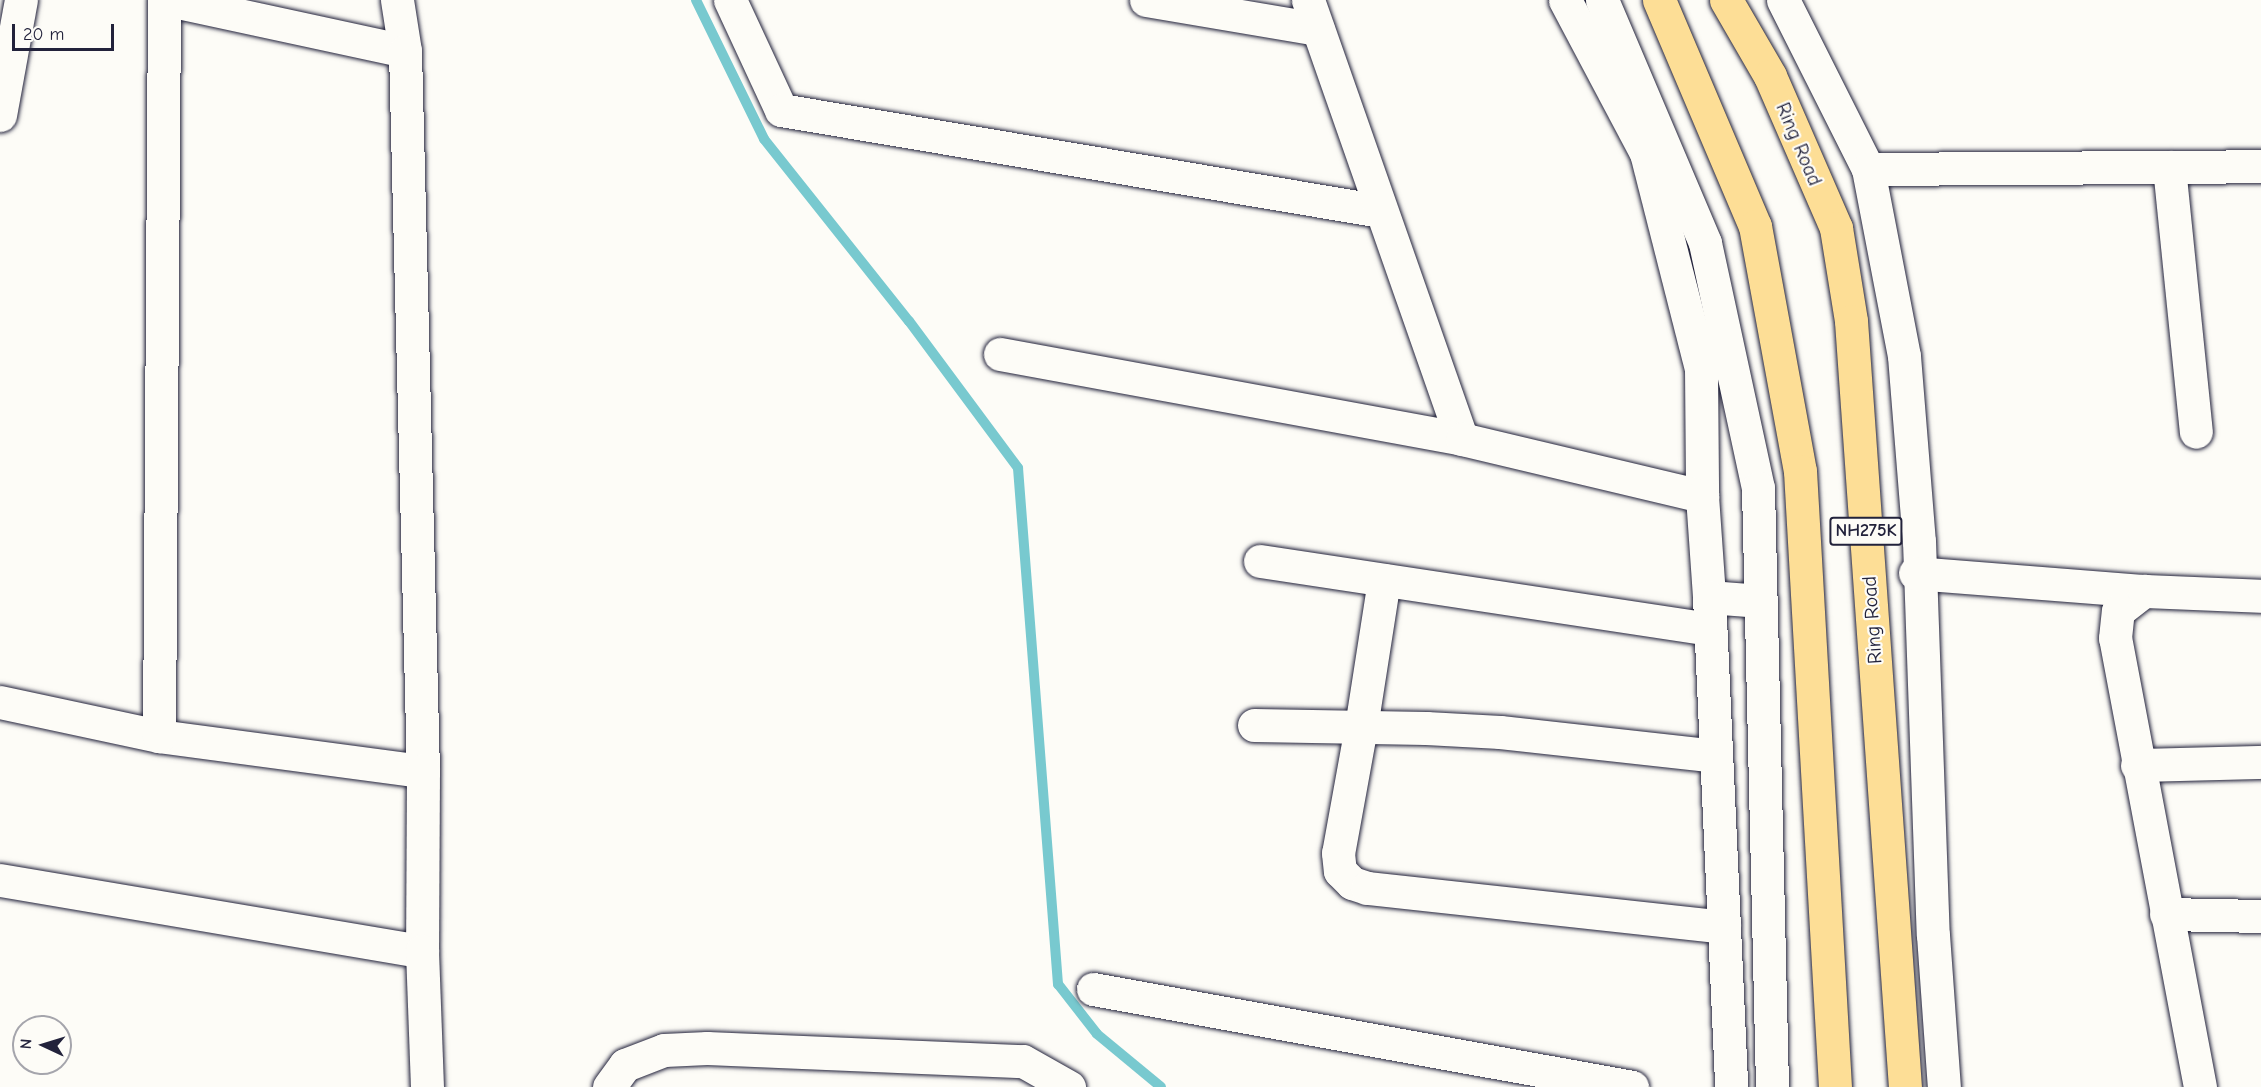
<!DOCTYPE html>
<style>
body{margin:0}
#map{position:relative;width:2261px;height:1087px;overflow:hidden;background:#fdfcf7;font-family:"Comic Neue",sans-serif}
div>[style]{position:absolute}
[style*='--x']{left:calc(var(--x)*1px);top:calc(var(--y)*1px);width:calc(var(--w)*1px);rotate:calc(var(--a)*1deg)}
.stream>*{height:10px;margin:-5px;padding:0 5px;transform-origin:5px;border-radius:5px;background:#78c9cf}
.roads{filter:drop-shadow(0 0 2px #22223b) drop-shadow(0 0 2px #22223b)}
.minor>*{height:33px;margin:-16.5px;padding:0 16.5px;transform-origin:16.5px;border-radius:16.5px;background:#fdfcf7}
.highway>*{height:33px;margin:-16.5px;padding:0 16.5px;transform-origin:16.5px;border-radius:16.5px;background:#fdde96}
span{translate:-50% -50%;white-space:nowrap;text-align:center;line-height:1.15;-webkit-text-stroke:4.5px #fdfcf7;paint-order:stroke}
.shield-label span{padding:2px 4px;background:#fdfcf7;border:2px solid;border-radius:4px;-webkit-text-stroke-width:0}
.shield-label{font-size:18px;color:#22223b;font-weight:700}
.street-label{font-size:20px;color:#22223b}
.north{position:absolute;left:12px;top:1015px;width:60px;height:60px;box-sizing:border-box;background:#fdfcf7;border:2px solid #a5a5ac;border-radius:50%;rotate:274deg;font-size:16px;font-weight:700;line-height:24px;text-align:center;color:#22223b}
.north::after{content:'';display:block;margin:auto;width:21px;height:27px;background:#22223b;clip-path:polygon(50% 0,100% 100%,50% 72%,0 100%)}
.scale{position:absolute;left:12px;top:24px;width:102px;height:27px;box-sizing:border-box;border:3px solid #22223b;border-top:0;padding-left:8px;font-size:18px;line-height:21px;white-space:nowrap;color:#22223b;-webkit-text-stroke:4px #fdfcf7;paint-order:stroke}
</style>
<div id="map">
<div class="stream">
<i style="--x:696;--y:0;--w:155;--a:63.9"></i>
<i style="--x:764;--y:139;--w:233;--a:51.5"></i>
<i style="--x:909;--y:321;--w:183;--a:53.4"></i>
<i style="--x:1018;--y:468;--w:518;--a:85.57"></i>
<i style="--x:1058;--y:984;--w:63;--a:52"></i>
<i style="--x:1097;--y:1034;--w:83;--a:39.6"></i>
</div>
<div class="roads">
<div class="minor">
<i style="--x:169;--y:0;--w:241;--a:12.2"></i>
<i style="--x:397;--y:0;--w:52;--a:81.1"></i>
<i style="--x:405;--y:51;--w:720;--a:88.57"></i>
<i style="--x:730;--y:0;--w:121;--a:65.1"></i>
<i style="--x:781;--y:110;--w:608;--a:9.56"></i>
<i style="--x:1146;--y:0;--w:174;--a:9.6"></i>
<i style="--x:1308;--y:0;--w:465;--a:70.7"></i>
<i style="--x:1565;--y:0;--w:173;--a:62.1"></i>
<i style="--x:1646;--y:153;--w:223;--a:75.7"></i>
<i style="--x:1701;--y:369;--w:127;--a:89.5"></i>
<i style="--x:1602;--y:0;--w:264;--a:67"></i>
<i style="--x:1705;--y:243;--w:251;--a:77.8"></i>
<i style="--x:1758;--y:488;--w:599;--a:88.66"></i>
<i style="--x:1783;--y:0;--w:189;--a:63.3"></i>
<i style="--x:1868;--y:169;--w:190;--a:79.1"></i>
<i style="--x:1904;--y:356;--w:186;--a:85.4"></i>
<i style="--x:1919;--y:541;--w:394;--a:88"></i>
<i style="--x:1933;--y:935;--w:152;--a:85.9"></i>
<i style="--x:0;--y:115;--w:117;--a:-79.7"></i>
<i style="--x:2169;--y:167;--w:266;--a:84.2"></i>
<i style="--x:1868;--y:169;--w:393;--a:-0.4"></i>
<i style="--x:1000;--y:354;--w:470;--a:10.4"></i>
<i style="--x:1462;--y:439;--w:247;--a:13.4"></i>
<i style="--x:1702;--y:496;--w:101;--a:86"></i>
<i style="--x:1709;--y:597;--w:52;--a:4.4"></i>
<i style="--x:1260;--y:561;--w:455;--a:8.6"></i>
<i style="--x:1915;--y:573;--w:230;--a:4.5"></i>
<i style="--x:1384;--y:580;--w:149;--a:98.9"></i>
<i style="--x:1361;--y:727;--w:128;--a:100.3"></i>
<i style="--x:1338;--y:853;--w:18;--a:84"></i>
<i style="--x:1340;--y:871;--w:17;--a:45"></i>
<i style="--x:1352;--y:883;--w:16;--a:18"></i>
<i style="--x:1367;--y:888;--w:359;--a:6.2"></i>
<i style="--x:1709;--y:597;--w:490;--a:87.4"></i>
<i style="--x:0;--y:702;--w:163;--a:12.1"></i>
<i style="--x:159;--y:736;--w:266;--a:7.6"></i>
<i style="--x:423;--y:771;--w:180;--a:90.3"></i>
<i style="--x:1254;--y:725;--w:172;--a:1"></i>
<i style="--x:1426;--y:728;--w:74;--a:3.1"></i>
<i style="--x:1500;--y:732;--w:217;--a:6.3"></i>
<i style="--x:159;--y:736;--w:736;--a:-89.61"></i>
<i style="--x:2137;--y:765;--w:124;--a:-1.4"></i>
<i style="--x:0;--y:880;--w:428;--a:9.6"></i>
<i style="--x:422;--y:951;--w:136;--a:87.9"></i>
<i style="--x:2166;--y:914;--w:95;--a:1.2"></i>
<i style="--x:1093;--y:989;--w:548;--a:10.3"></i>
<i style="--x:609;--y:1087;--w:27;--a:-54"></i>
<i style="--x:625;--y:1065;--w:42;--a:-21"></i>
<i style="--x:664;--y:1050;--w:43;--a:-2.7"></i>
<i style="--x:707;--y:1048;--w:316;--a:2.4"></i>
<i style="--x:1023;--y:1061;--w:53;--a:29.5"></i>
<i style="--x:2200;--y:1087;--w:457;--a:-100.7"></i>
<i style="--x:2115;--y:638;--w:27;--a:-84"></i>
<i style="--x:2118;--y:611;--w:33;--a:-38"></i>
<i style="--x:2144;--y:591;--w:117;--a:2.4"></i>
</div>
<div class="highway">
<i style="--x:1659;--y:0;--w:246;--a:67"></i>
<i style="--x:1755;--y:226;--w:249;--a:79.6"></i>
<i style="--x:1800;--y:471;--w:617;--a:86.75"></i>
<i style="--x:1726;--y:0;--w:88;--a:59.9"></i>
<i style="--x:1770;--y:76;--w:166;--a:66.5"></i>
<i style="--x:1836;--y:228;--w:94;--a:80.8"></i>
<i style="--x:1851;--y:321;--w:768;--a:85.97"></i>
</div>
</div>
<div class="shield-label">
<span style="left:1866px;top:531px">NH275K</span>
</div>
<div class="street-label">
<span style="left:1799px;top:144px;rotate:67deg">Ring Road</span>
<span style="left:1872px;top:620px;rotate:-94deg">Ring Road</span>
</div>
<div class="north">N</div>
<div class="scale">20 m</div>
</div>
